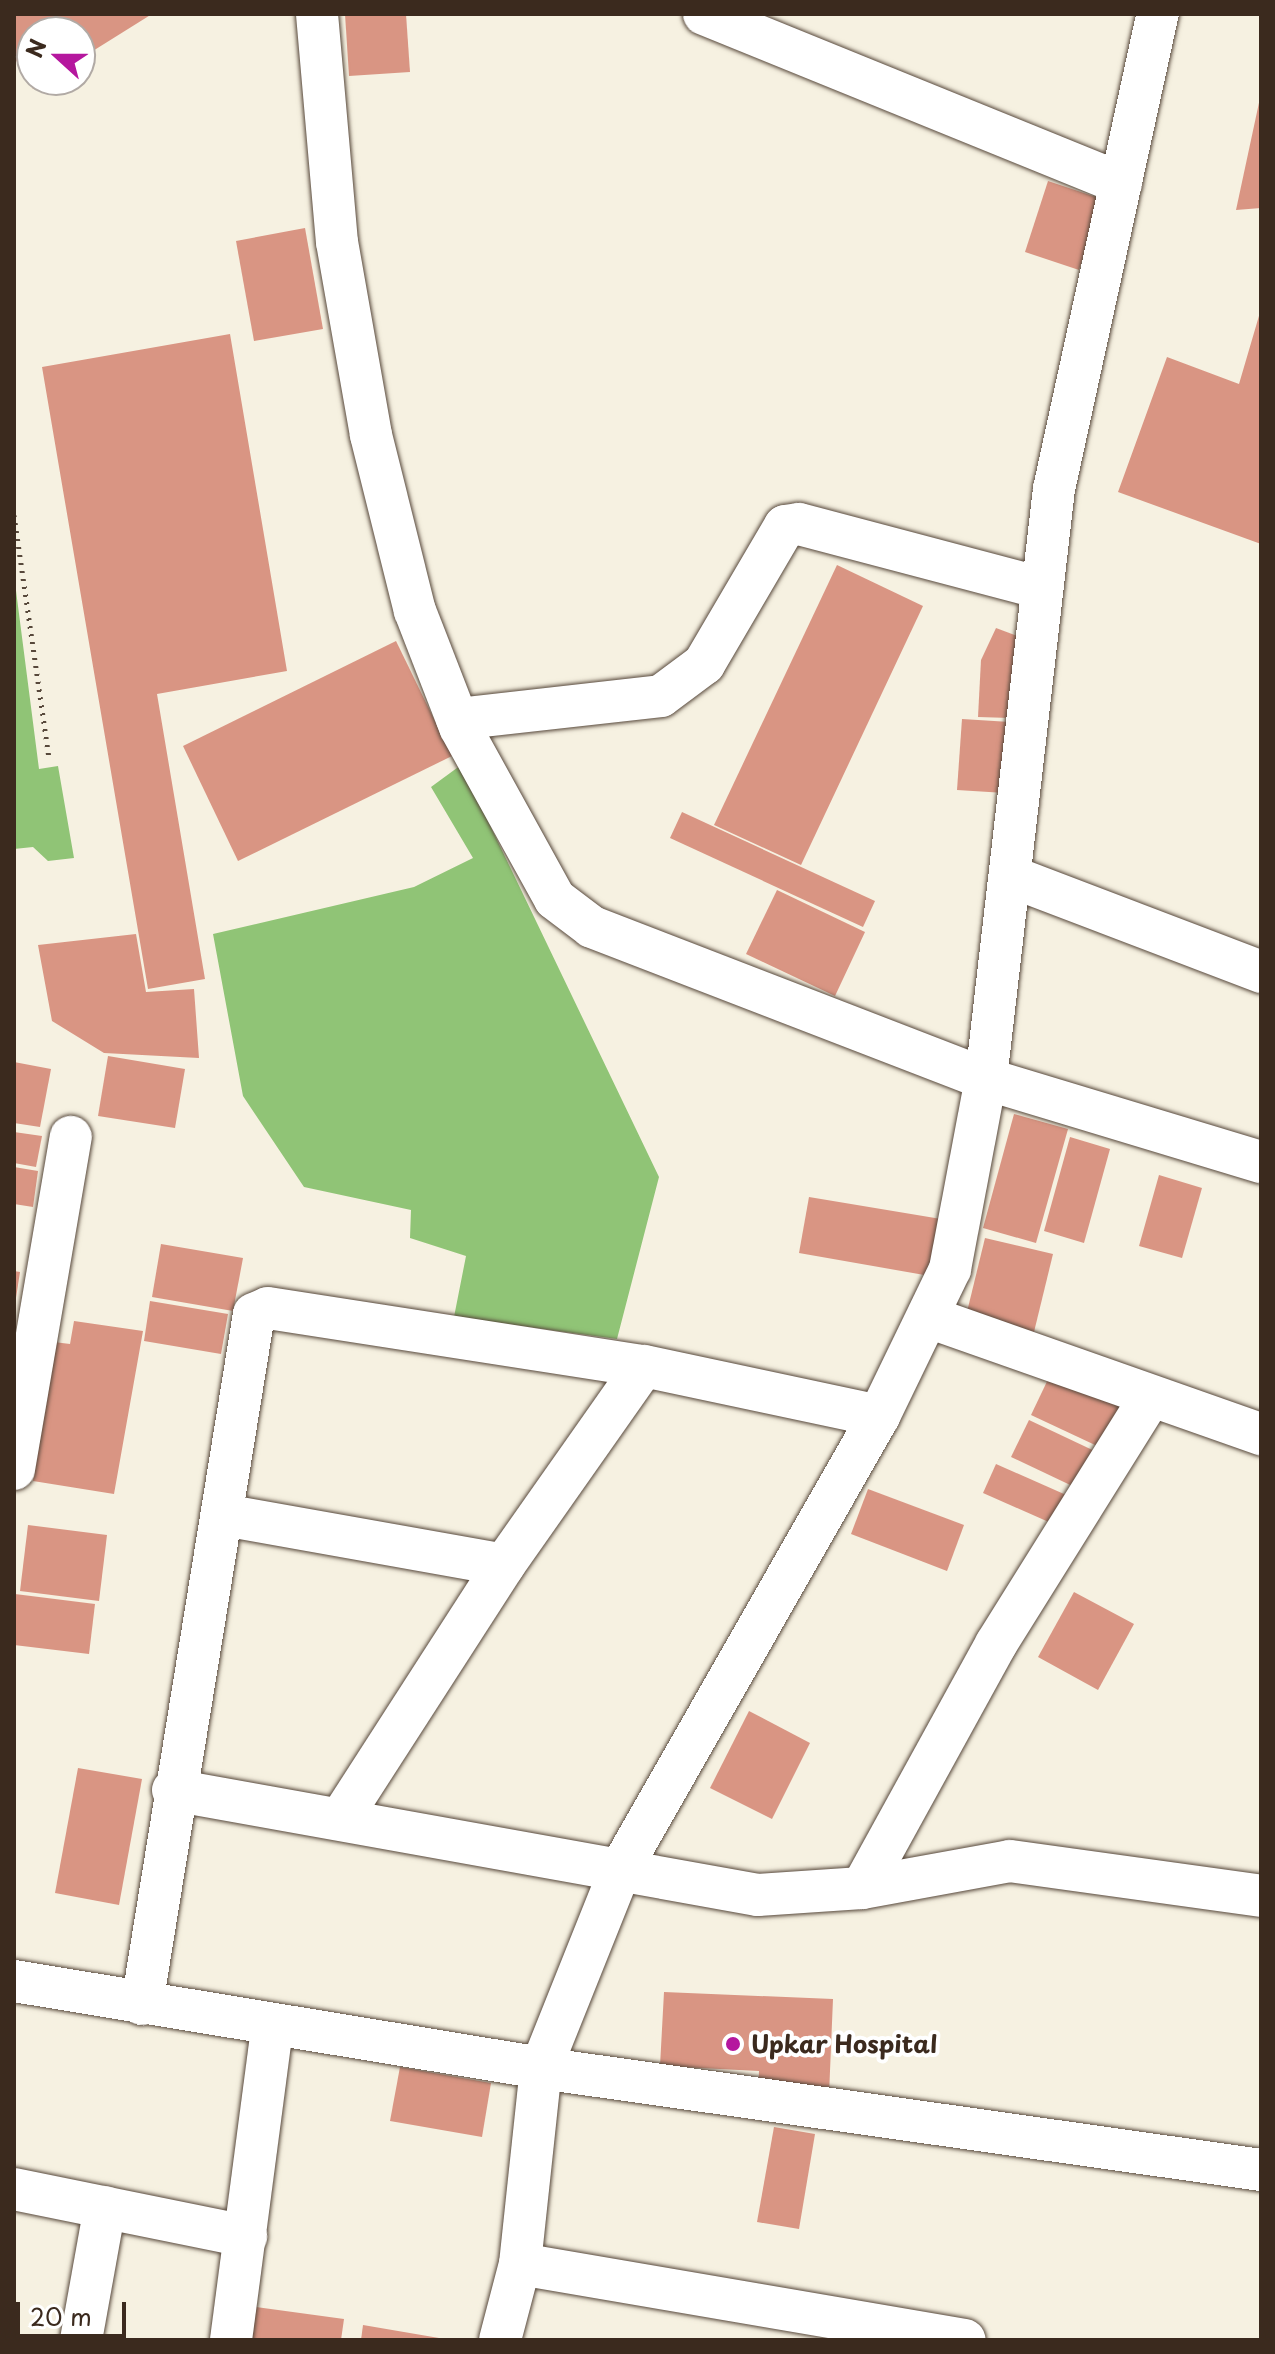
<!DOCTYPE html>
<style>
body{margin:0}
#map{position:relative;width:1275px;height:2354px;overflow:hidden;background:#f6f1e1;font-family:"Playpen Sans",sans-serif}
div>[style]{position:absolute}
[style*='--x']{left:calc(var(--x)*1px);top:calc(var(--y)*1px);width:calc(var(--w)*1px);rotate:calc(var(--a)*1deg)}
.green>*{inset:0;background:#90c476}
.building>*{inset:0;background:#d99583}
.path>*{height:5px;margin-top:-2.5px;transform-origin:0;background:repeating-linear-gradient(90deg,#57483b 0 2px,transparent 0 8px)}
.roads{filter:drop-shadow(0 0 2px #57483b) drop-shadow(0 0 2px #57483b)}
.street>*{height:42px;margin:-21px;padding:0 21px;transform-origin:21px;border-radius:21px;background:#fff}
.dots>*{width:22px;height:22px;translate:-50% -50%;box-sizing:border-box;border:4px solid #fff;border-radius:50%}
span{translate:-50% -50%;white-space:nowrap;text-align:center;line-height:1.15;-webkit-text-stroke:8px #fff;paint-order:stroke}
.poi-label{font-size:24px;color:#3b2a1e;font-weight:700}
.left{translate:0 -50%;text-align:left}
.frame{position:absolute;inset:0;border:16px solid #3b2a1e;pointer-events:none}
.north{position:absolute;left:16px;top:16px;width:80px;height:80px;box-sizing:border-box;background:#fff;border:2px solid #b1aaa5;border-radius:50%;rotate:291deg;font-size:22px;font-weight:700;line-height:32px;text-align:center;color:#3b2a1e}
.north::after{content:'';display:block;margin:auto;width:28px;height:36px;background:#b5179e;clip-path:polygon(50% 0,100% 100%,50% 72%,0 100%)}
.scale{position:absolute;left:16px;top:2302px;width:110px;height:36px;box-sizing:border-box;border:4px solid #3b2a1e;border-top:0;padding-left:10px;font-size:24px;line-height:28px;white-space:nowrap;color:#3b2a1e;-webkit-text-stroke:6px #fff;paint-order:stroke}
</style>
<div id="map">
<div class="green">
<i style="clip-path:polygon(14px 575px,39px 769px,58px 766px,74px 858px,48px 861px,33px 847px,14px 849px)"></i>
<i style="clip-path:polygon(461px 765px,659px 1177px,617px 1339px,454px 1317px,466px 1256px,410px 1238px,411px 1210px,304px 1187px,243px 1096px,213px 934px,414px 887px,473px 858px,431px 787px)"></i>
</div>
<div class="building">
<i style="clip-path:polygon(14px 14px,152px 14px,80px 59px,80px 32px,32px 32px,32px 80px,47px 80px,33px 89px,14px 57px)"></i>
<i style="clip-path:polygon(345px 14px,406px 14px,410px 72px,349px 76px)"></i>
<i style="clip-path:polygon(1260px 98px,1261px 208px,1236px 210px)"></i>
<i style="clip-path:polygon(1048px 181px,1102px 199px,1079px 270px,1025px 252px)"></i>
<i style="clip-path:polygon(305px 228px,323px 329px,254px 341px,236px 241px)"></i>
<i style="clip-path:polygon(1261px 309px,1261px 544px,1118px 492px,1167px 357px,1239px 384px)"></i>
<i style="clip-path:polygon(230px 334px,287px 671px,157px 694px,205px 979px,148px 989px,42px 367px)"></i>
<i style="clip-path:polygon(837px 565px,923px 606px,801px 865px,714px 825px)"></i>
<i style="clip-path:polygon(996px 628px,1025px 639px,1010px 718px,978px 717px,981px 660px)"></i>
<i style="clip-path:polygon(396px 641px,452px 756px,238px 861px,183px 746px)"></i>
<i style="clip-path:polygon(962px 719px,1010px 722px,1005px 793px,957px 790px)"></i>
<i style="clip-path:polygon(682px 812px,875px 901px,863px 927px,670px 838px)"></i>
<i style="clip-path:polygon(777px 890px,865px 932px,835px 996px,746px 954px)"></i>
<i style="clip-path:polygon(136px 934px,146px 992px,194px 989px,199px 1058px,104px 1053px,52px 1021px,38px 945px)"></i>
<i style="clip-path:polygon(108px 1056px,185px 1069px,175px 1128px,98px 1116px)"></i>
<i style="clip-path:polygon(14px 1062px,51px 1069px,40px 1127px,14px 1123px)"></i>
<i style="clip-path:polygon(1014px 1114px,1068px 1129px,1036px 1243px,983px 1228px)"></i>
<i style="clip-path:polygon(14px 1132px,42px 1136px,36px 1167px,14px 1163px)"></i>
<i style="clip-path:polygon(1070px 1137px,1110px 1149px,1084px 1243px,1044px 1231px)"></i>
<i style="clip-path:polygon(14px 1167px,38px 1171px,33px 1207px,14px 1204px)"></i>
<i style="clip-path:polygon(1159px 1175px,1202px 1188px,1182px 1258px,1139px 1246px)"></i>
<i style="clip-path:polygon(809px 1197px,941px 1219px,930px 1276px,799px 1253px)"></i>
<i style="clip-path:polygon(985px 1238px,1053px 1254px,1034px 1332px,966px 1316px)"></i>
<i style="clip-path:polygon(161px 1244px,243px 1258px,233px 1311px,152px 1297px)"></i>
<i style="clip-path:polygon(14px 1271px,20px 1272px,16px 1298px,14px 1297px)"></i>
<i style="clip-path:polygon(150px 1301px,228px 1314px,221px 1354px,144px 1341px)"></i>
<i style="clip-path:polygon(74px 1321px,143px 1331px,114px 1494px,33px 1481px,54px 1342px,70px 1344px)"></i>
<i style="clip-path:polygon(1052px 1371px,1130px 1408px,1110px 1452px,1031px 1415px)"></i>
<i style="clip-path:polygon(1029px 1420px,1103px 1455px,1085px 1492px,1011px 1457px)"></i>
<i style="clip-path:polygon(996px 1464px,1073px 1498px,1060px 1527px,983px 1493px)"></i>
<i style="clip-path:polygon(868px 1489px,964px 1525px,947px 1571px,851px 1534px)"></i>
<i style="clip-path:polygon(28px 1525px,107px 1535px,99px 1601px,20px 1591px)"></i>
<i style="clip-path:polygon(1074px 1592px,1134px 1624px,1098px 1690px,1038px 1657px)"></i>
<i style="clip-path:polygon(15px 1594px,95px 1604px,89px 1654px,14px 1645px)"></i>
<i style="clip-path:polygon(749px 1711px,810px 1743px,772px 1819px,710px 1788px)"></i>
<i style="clip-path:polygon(78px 1768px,142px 1779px,119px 1905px,55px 1893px)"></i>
<i style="clip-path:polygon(664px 1992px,833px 1999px,829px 2095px,758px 2092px,759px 2071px,660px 2066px)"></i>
<i style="clip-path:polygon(400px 2067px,491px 2083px,482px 2137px,390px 2121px)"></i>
<i style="clip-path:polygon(774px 2127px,815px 2134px,799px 2229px,757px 2222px)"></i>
<i style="clip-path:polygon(256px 2307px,344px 2319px,341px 2340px,251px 2340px)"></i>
<i style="clip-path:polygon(363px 2325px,439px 2338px,439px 2340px,361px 2340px)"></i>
</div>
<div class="path">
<i style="--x:14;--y:515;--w:246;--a:81.8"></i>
</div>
<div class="roads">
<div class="street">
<i style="--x:317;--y:14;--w:229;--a:85"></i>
<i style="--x:337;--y:242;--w:196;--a:80"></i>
<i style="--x:371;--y:435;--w:181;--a:76"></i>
<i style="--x:415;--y:611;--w:124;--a:68.8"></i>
<i style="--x:460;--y:727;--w:196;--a:61.1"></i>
<i style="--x:555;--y:899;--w:46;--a:37.1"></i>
<i style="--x:592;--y:927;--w:422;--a:21.1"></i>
<i style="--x:986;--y:1079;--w:287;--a:16.8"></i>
<i style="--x:704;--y:14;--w:450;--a:22.1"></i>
<i style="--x:457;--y:719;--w:205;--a:-6.4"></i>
<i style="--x:661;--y:696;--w:54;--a:-36.7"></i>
<i style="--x:704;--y:664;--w:160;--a:-59.6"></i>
<i style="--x:785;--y:526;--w:14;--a:-8"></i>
<i style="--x:799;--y:524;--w:251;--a:14.8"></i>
<i style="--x:1010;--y:876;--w:269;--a:20.9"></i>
<i style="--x:931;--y:1318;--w:350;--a:19.4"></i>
<i style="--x:14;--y:1469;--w:337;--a:-80.3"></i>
<i style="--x:224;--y:1515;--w:284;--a:10.1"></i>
<i style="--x:173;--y:1790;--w:594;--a:10.18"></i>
<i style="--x:758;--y:1895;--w:104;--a:-3.9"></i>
<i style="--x:862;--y:1888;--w:150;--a:-10.3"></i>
<i style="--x:1010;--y:1861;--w:253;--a:7.9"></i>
<i style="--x:343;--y:1815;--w:297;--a:-57.2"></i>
<i style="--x:504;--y:1565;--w:243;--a:-54.9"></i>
<i style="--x:862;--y:1888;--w:278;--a:-61.2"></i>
<i style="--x:996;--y:1644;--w:292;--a:-58"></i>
<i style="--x:14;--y:1981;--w:534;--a:9.37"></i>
<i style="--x:541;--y:2068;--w:727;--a:8.06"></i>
<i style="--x:142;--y:2004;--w:699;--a:-80.78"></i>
<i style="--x:254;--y:1314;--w:15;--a:-23"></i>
<i style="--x:268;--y:1308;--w:380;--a:8.8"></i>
<i style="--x:644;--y:1366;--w:240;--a:12"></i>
<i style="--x:14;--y:2189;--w:237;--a:11.5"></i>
<i style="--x:520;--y:2264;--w:451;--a:9.7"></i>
<i style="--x:81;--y:2340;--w:135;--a:-79.8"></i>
<i style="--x:231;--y:2340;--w:316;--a:-82.5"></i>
<i style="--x:500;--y:2340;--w:79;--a:-75.3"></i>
<i style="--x:520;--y:2264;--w:197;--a:-83.9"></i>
<i style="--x:541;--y:2068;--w:213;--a:-68.2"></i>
<i style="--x:620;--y:1870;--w:523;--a:-60.3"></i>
<i style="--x:879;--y:1416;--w:163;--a:-64.2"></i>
<i style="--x:950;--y:1269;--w:193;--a:-79.3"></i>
<i style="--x:986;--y:1079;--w:594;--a:-83.43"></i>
<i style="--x:1054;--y:489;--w:486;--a:-77.7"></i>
</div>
</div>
<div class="dots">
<i style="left:733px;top:2044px;background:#b5179e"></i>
</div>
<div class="poi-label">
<span class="left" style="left:751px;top:2044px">Upkar Hospital</span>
</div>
<div class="frame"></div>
<div class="north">N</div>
<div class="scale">20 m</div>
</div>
